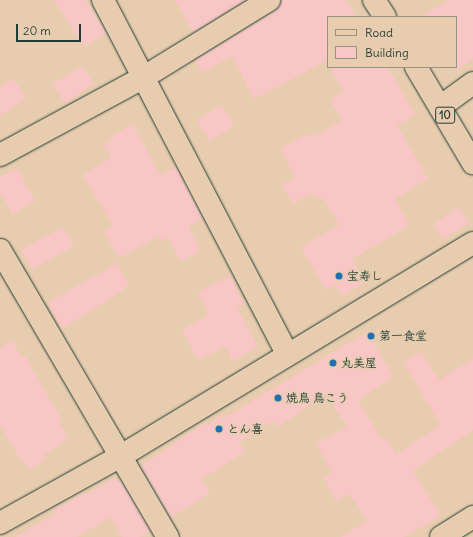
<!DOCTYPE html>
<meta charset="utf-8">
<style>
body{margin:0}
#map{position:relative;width:473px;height:537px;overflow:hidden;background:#e8ccaf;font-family:Delius,"Klee One",sans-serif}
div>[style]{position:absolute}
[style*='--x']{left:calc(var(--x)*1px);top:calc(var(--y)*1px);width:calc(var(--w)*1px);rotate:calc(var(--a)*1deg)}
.building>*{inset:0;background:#f8c7c5}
.roads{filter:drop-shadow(0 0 1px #1f3d34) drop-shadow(0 0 1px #1f3d34)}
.minor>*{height:22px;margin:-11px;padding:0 11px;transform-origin:11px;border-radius:11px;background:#e8ccaf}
.major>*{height:22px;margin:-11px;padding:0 11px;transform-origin:11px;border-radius:11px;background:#e8ccaf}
.dots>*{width:11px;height:11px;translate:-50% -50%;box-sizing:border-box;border:2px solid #e8ccaf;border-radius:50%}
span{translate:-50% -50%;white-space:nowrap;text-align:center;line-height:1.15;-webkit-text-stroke:3px #e8ccaf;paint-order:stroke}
.shield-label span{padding:1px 3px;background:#e8ccaf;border:1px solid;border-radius:3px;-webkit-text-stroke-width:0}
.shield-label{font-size:11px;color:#1f3d34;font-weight:700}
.poi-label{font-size:12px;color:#1f3d34;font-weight:700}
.left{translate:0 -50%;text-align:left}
.legend{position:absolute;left:327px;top:16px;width:130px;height:52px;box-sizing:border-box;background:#e8ccaf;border:1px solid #98937e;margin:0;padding:5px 7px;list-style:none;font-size:12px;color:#1f3d34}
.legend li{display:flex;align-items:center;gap:8px;height:20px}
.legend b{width:20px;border:1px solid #98937e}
.scale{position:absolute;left:16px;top:24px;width:65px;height:18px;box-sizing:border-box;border:2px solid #1f3d34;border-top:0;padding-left:5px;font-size:12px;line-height:14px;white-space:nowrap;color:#1f3d34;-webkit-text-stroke:3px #e8ccaf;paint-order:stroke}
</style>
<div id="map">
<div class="building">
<i style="clip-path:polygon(54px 0,85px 0,106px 33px,84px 47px)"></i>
<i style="clip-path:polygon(175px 0,245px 0,193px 32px)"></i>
<i style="clip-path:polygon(281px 0,346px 0,356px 17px,328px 17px,328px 60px,254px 99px,232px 56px,203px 73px,195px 60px,276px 11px)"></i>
<i style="clip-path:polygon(448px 0,473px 0,473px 59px,456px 70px,456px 17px,421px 17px)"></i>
<i style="clip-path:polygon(82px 66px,94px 84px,65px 103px,53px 84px)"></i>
<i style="clip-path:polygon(330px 67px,388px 67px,415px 114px,397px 125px,428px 179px,395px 199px,410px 225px,352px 259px,365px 282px,342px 296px,336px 285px,326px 290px,301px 247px,339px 225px,325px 200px,310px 194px,293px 204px,282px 185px,295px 177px,280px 148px,308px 134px,310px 138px,342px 121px,330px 100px,344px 91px)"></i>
<i style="clip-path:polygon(14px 79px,26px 99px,0 115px,0 87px)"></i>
<i style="clip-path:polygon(222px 105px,234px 126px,209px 141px,197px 119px)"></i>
<i style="clip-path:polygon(133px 124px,160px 175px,176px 167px,202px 219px,188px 226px,201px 251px,180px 261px,168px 237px,161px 241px,159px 236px,119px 258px,104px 231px,113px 226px,83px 175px,111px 158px,104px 145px,112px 140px,110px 137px)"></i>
<i style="clip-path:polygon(17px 168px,35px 201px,12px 214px,0 192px,0 177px)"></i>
<i style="clip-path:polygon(459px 207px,469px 223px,443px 239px,433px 224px)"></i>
<i style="clip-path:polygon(63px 227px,74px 246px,32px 269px,21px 250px)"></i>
<i style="clip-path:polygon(117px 263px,129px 286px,62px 329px,48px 303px)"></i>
<i style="clip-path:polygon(230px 276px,244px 304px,237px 307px,258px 347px,233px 361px,225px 346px,198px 360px,182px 330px,209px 315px,198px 292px)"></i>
<i style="clip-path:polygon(367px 332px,394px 377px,358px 400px,383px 441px,386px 438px,396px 454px,441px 425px,403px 362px,421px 351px,439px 380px,473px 359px,473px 430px,413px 471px,441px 516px,404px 537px,340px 537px,367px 521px,350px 494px,336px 501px,324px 477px,332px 473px,316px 443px,347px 427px,326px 394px,277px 427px,273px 421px,239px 442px,245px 452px,201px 479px,210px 493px,171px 517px,141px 466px,205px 423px,207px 425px,222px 415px,224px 418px)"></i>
<i style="clip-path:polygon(12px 341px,22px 358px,25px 356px,62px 421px,59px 423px,69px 439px,44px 454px,47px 459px,29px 469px,23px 459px,21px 461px,0 424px,0 348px)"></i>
<i style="clip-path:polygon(115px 478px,117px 482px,120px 480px,150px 531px,140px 537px,122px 537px,111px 517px,77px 537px,15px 537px,55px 514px,53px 511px,86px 492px,87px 494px)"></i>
</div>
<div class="roads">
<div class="minor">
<i style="--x:103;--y:0;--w:399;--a:62.5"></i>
<i style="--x:440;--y:107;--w:41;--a:-36"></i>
<i style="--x:0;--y:155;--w:164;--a:-28.4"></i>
<i style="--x:144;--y:77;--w:147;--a:-31.6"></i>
<i style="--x:0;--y:250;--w:333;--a:59.7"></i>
<i style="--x:0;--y:523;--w:138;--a:-29"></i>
<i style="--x:121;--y:456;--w:411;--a:-31.2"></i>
<i style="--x:441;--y:537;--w:38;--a:-32"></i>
</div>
<div class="major">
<i style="--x:374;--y:0;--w:20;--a:57"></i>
<i style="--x:416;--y:67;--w:112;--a:59.3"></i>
</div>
</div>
<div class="dots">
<i style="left:339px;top:276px;background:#1f6fb2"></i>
<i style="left:371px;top:336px;background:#1f6fb2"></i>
<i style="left:333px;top:363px;background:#1f6fb2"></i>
<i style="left:278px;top:398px;background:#1f6fb2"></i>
<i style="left:219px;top:429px;background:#1f6fb2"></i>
</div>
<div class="shield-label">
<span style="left:445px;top:115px">10</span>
</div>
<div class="poi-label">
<span class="left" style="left:347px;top:276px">宝寿し</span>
<span class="left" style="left:379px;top:336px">第一食堂</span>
<span class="left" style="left:341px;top:363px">丸美屋</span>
<span class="left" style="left:286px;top:398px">焼鳥 鳥こう</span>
<span class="left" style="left:227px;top:429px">とん喜</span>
</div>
<ul class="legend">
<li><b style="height:5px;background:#e8ccaf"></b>Road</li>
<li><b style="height:11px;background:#f8c7c5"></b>Building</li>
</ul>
<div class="scale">20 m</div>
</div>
